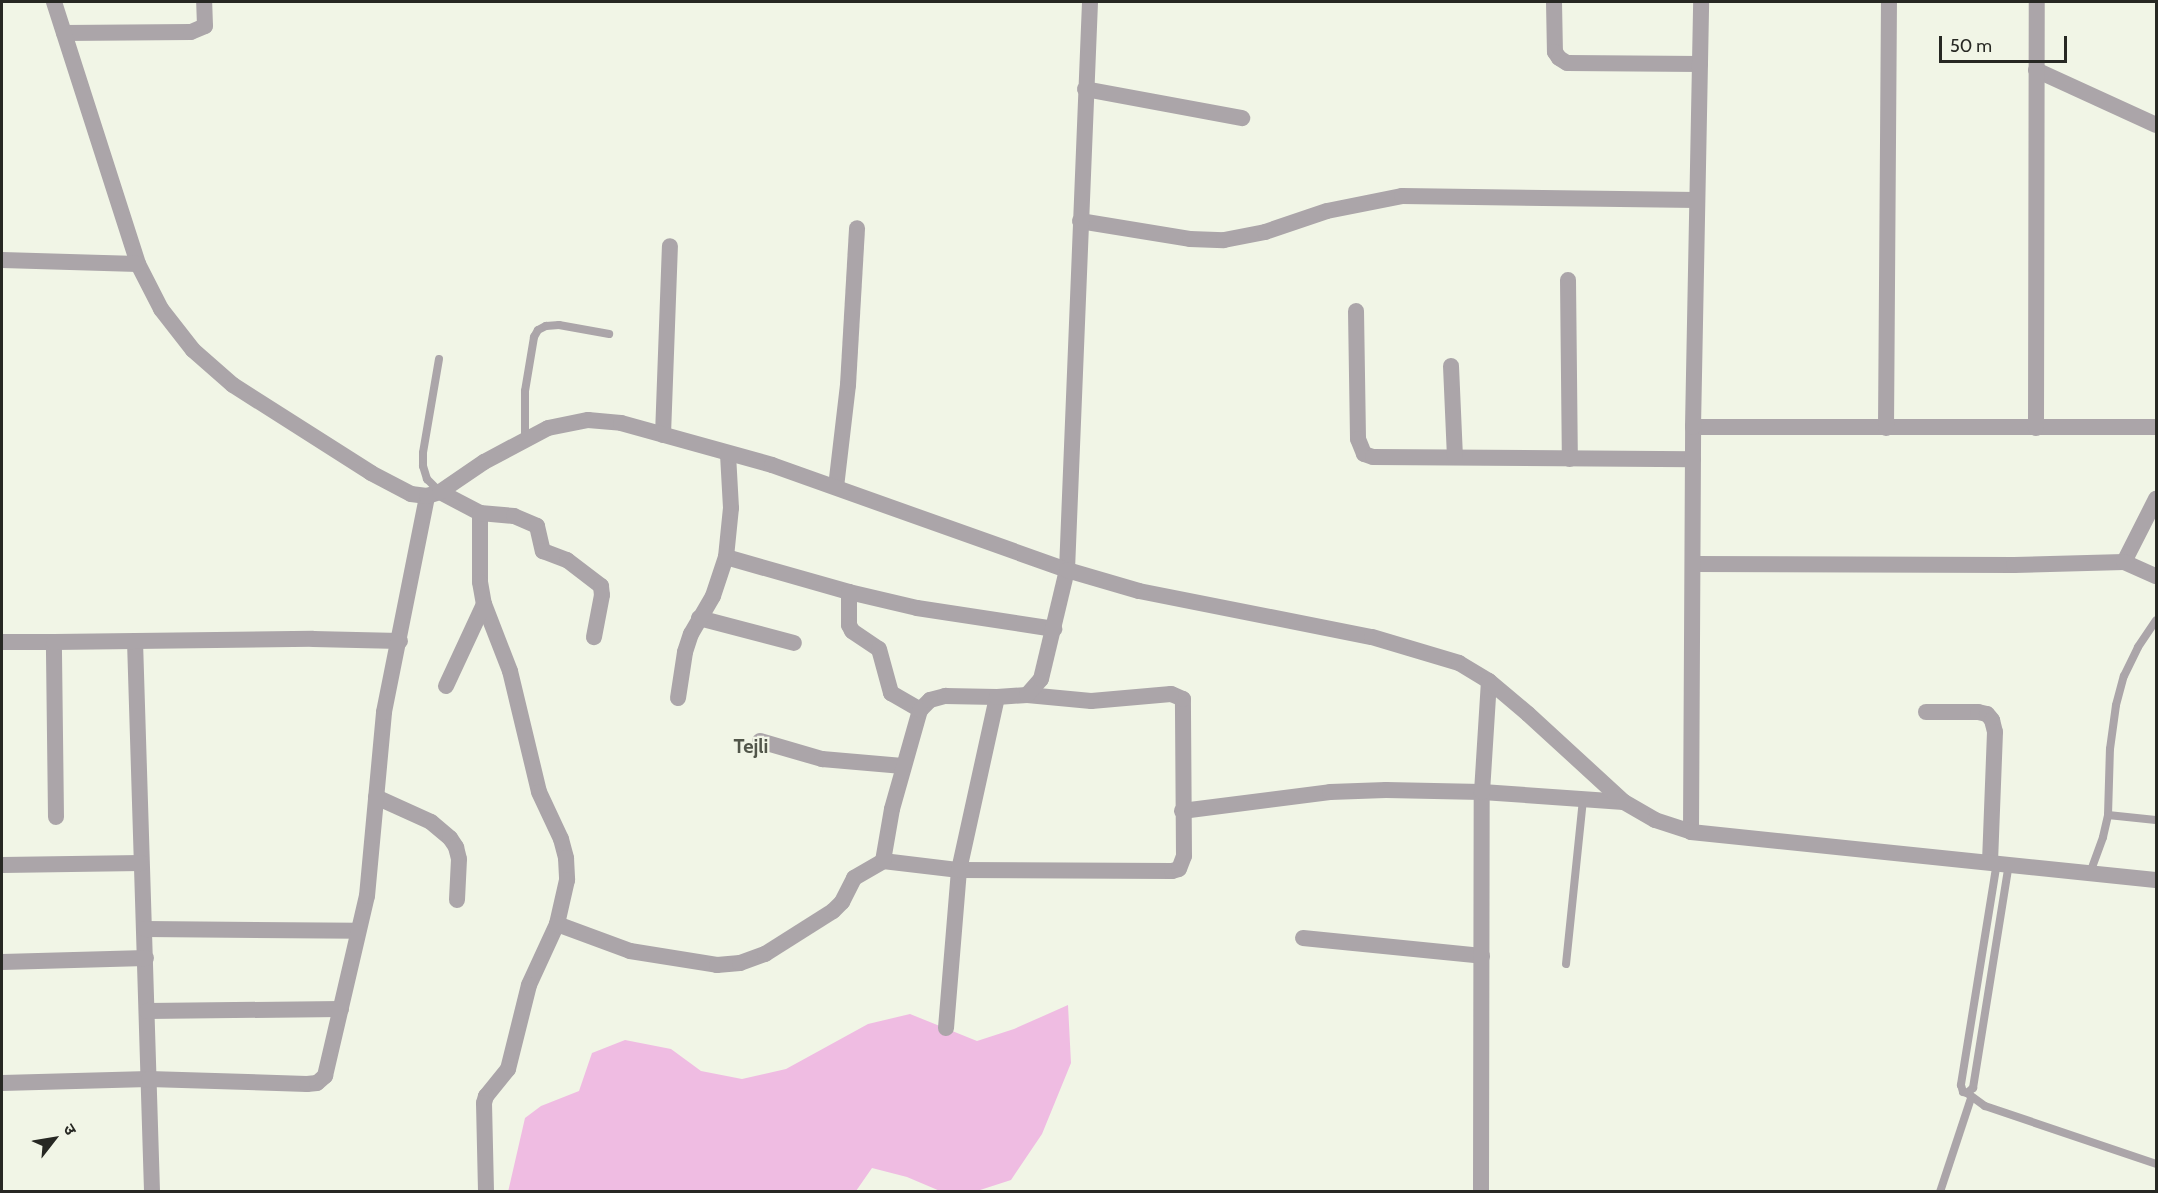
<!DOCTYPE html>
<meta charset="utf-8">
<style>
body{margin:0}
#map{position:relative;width:2158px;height:1193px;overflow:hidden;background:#f1f5e6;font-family:Cabin,"Noto Sans Devanagari",sans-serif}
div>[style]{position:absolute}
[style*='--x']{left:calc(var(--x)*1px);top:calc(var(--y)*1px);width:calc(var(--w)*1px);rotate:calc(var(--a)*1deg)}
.water>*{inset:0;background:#efbce2}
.service>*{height:8px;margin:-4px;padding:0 4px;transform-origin:4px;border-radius:4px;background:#aba5a9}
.minor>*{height:16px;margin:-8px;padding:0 8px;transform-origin:8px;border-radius:8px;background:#aba5a9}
.tertiary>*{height:16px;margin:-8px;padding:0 8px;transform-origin:8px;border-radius:8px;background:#aba5a9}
span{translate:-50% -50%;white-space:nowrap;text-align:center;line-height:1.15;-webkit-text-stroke:4.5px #f1f5e6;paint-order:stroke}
.quarter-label{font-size:20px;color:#52564a;font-weight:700}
.frame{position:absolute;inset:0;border:3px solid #272823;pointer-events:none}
.north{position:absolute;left:24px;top:1109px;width:60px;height:60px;-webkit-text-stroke:4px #f1f5e6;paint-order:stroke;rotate:59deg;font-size:16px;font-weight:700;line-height:24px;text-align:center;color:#272823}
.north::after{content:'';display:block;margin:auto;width:21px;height:27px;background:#272823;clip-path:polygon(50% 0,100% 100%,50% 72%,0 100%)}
.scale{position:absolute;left:1939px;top:36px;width:128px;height:27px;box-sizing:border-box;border:3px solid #272823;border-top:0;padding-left:8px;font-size:18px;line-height:21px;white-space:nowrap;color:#272823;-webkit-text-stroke:4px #f1f5e6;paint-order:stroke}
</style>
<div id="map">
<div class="water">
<i style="clip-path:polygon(1068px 1005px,1071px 1063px,1042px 1134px,1011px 1180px,977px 1191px,940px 1191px,907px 1177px,872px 1168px,856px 1191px,508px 1192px,525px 1118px,541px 1106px,579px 1091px,592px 1053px,625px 1040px,671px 1049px,701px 1071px,742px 1079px,786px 1069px,868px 1024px,910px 1014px,977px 1041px,1014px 1029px)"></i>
</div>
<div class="service">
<i style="--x:439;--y:359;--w:95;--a:99.7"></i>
<i style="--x:423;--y:453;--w:13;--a:90"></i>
<i style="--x:423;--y:466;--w:14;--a:73"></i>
<i style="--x:427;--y:479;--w:18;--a:45"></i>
<i style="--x:525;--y:440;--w:49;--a:-90"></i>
<i style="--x:525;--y:391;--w:55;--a:-80.5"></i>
<i style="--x:534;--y:337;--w:8;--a:-60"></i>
<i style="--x:538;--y:330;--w:9;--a:-27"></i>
<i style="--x:546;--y:326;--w:13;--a:-4"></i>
<i style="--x:559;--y:325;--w:51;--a:10.2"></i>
<i style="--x:2108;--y:815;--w:48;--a:5.9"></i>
<i style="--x:1997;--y:862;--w:226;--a:99.2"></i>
<i style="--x:1961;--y:1085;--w:7;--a:74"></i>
<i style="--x:1963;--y:1092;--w:4;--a:14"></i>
<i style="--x:1967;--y:1093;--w:8;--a:-40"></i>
<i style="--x:1973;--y:1088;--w:227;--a:-80.9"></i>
<i style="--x:2090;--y:873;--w:38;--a:-70"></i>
<i style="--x:2103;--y:837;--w:23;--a:-77"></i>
<i style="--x:2108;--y:815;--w:66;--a:-88.3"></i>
<i style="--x:2110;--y:749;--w:44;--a:-82.2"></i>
<i style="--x:2116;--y:705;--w:30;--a:-75"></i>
<i style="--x:2124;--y:676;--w:32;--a:-64"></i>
<i style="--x:2138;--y:647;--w:32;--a:-56"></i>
<i style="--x:1566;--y:964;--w:166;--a:-84.1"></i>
<i style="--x:1967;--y:1093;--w:22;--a:36"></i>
<i style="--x:1985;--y:1106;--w:181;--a:18.7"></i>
<i style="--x:1940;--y:1192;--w:99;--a:-71.7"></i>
</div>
<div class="minor">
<i style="--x:1554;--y:2;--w:50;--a:88.9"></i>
<i style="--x:1555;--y:52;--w:7;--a:56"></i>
<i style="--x:1559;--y:58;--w:9;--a:32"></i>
<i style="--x:1567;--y:63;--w:133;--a:0.4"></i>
<i style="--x:64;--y:33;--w:127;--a:-0.5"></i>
<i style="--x:191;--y:32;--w:15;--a:-23"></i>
<i style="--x:205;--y:26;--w:24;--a:-92"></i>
<i style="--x:2036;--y:70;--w:132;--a:24.6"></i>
<i style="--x:1085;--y:89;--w:160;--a:10.5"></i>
<i style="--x:1080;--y:221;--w:111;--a:9.3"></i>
<i style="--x:1190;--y:239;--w:34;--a:2"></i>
<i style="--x:1224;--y:240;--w:42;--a:-11"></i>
<i style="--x:1265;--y:232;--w:65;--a:-18.7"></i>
<i style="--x:1327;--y:211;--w:76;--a:-11.3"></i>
<i style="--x:1402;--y:196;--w:295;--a:0.8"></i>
<i style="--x:1568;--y:280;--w:179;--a:89.4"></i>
<i style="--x:1356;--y:311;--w:128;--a:89.1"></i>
<i style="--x:1358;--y:439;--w:16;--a:68"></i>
<i style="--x:1364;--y:454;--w:9;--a:18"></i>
<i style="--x:1373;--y:457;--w:320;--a:0.4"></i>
<i style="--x:1451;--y:366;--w:90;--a:87.5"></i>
<i style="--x:1693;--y:427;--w:463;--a:0"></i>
<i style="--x:1886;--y:428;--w:426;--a:-89.6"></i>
<i style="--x:2036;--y:428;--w:426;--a:-89.9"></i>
<i style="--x:663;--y:435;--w:189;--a:-87.9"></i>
<i style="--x:836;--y:487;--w:103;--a:-83.3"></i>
<i style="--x:848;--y:385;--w:157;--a:-86.7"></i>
<i style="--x:440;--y:492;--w:45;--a:27.7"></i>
<i style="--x:480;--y:513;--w:69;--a:90"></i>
<i style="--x:480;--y:582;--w:22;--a:80"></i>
<i style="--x:484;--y:604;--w:72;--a:68.8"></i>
<i style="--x:510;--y:671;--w:124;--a:76.5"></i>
<i style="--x:539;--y:792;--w:52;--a:64.9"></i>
<i style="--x:561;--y:839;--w:20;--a:75"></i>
<i style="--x:566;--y:858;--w:22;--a:87"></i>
<i style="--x:567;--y:880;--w:45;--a:102.8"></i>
<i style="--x:557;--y:924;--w:67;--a:114.7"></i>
<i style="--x:529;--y:985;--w:87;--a:104"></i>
<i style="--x:508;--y:1069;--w:35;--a:129"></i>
<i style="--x:486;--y:1096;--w:7;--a:106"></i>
<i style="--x:484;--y:1103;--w:89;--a:88.7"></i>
<i style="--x:480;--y:513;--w:34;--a:5"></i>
<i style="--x:514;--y:516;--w:25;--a:23"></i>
<i style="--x:537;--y:526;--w:26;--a:77"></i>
<i style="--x:543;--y:551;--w:26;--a:21"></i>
<i style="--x:567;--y:560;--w:43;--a:37.4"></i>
<i style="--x:601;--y:586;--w:9;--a:84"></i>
<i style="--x:602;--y:595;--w:43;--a:100.8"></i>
<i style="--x:726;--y:557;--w:128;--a:15.9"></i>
<i style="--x:849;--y:592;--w:70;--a:13.2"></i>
<i style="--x:917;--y:608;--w:139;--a:8.7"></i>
<i style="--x:2124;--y:562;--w:71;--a:-63.1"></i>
<i style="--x:1693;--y:564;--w:321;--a:0.2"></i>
<i style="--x:2014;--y:565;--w:110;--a:-1.6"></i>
<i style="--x:2124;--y:562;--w:35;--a:24"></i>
<i style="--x:849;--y:592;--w:33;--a:90"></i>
<i style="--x:849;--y:625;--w:7;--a:63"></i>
<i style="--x:852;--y:631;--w:32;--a:34"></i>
<i style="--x:879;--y:649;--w:46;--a:74.7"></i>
<i style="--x:891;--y:693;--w:34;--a:30"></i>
<i style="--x:699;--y:618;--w:98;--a:14.7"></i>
<i style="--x:135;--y:641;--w:551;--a:88.23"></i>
<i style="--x:2;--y:642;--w:52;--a:0"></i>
<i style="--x:446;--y:686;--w:90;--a:-65.1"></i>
<i style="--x:678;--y:698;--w:47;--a:-81.3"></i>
<i style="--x:685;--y:652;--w:19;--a:-72"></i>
<i style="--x:691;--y:634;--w:44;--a:-59.9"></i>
<i style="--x:713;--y:596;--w:41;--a:-71.6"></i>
<i style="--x:726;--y:557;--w:49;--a:-84.2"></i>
<i style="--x:731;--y:508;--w:54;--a:-93.2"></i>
<i style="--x:1926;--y:712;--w:52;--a:0"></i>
<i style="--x:1978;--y:712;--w:9;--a:13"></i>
<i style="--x:1987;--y:714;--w:8;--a:50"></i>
<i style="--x:1992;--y:720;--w:12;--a:76"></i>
<i style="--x:1995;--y:732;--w:129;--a:92.2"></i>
<i style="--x:760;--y:741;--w:65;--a:16.2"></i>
<i style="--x:822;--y:759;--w:81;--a:4.9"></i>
<i style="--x:376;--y:797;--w:60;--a:24.4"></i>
<i style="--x:431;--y:822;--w:25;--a:40"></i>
<i style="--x:450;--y:838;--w:11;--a:56"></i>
<i style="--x:456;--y:847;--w:12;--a:76"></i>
<i style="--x:459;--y:859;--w:41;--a:92.8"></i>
<i style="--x:1182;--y:811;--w:149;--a:-7.3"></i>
<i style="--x:1330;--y:792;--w:56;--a:-2"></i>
<i style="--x:1386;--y:790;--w:96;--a:1.2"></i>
<i style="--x:1482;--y:792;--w:142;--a:4"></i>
<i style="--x:56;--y:817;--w:175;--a:-90.7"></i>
<i style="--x:54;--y:642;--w:259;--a:-0.7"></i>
<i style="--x:313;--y:639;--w:87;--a:1.3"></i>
<i style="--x:1691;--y:832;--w:405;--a:-89.7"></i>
<i style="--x:1693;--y:427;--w:425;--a:-88.9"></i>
<i style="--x:883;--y:861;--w:77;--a:6.8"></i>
<i style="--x:959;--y:870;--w:213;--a:0.3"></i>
<i style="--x:1172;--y:871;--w:7;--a:-16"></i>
<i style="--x:1179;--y:869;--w:14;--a:-69"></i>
<i style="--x:1184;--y:856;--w:157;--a:-90.4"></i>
<i style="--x:1183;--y:699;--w:13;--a:-157"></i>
<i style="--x:1171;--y:694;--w:80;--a:175"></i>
<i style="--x:1091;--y:701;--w:64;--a:-174.6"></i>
<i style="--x:2;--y:865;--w:139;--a:-0.8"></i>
<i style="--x:557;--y:924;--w:78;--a:20.3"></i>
<i style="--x:630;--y:951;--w:88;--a:9.1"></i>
<i style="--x:717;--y:965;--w:23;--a:-5"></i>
<i style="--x:740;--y:963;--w:27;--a:-20"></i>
<i style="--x:765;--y:954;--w:80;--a:-32.3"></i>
<i style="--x:833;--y:911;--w:13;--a:-45"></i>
<i style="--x:842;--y:902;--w:27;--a:-63"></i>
<i style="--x:854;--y:878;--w:34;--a:-30"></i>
<i style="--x:883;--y:861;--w:53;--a:-80.2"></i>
<i style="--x:892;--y:809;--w:103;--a:-74.2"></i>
<i style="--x:920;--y:710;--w:14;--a:-45"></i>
<i style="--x:930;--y:700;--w:16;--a:-15"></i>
<i style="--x:945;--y:696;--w:52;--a:1.1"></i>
<i style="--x:145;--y:929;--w:213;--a:0.5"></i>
<i style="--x:1303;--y:938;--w:180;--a:5.7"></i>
<i style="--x:2;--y:962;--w:144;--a:-1.6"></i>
<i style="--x:147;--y:1011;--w:194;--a:-0.6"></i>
<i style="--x:946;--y:1028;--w:159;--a:-85.3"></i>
<i style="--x:959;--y:870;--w:177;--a:-77.6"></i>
<i style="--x:997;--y:697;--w:30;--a:-4"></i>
<i style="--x:1027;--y:695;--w:21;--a:-49"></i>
<i style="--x:1041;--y:679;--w:112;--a:-76.6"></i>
<i style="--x:1067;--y:570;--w:568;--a:-87.68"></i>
<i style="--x:2;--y:1083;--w:147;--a:-1.6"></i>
<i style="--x:149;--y:1079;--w:158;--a:1.8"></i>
<i style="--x:307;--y:1084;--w:10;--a:-6"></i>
<i style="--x:317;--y:1083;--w:11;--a:-41"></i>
<i style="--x:325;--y:1076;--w:185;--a:-76.9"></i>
<i style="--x:367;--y:896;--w:185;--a:-84.7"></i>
<i style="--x:384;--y:712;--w:220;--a:-78.7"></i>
<i style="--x:1481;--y:1192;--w:400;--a:-89.9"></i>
<i style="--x:1482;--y:792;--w:111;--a:-86.4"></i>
</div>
<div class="tertiary">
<i style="--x:54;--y:2;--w:275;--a:72.2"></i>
<i style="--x:138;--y:264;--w:51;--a:62.9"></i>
<i style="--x:161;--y:309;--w:52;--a:52"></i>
<i style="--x:193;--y:350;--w:53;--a:41.2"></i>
<i style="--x:233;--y:385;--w:164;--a:32.5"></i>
<i style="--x:371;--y:473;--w:45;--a:27.7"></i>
<i style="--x:411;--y:494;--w:16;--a:7"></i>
<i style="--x:427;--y:496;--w:14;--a:-17"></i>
<i style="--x:440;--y:492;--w:53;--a:-34.3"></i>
<i style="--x:484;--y:462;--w:72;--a:-28"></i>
<i style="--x:548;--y:428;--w:41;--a:-11.3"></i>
<i style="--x:588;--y:420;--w:33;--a:5"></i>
<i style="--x:621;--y:423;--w:157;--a:15.5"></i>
<i style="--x:772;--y:465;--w:313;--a:19.6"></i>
<i style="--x:1067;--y:570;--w:75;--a:16.3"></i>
<i style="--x:1139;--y:591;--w:237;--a:11.2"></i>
<i style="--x:1372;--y:637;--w:91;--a:16.6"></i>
<i style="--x:1459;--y:663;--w:35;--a:31"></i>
<i style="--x:1489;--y:681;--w:51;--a:40.2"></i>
<i style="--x:1528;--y:714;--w:130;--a:42.5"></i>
<i style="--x:1624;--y:802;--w:36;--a:30"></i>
<i style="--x:1655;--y:820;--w:38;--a:18"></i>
<i style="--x:1691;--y:832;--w:467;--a:5.9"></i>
<i style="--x:2;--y:260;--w:136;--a:1.7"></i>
</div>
<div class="quarter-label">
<span style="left:751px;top:746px">Tejli</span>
</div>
<div class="frame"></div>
<div class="north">उ</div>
<div class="scale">50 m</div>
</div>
